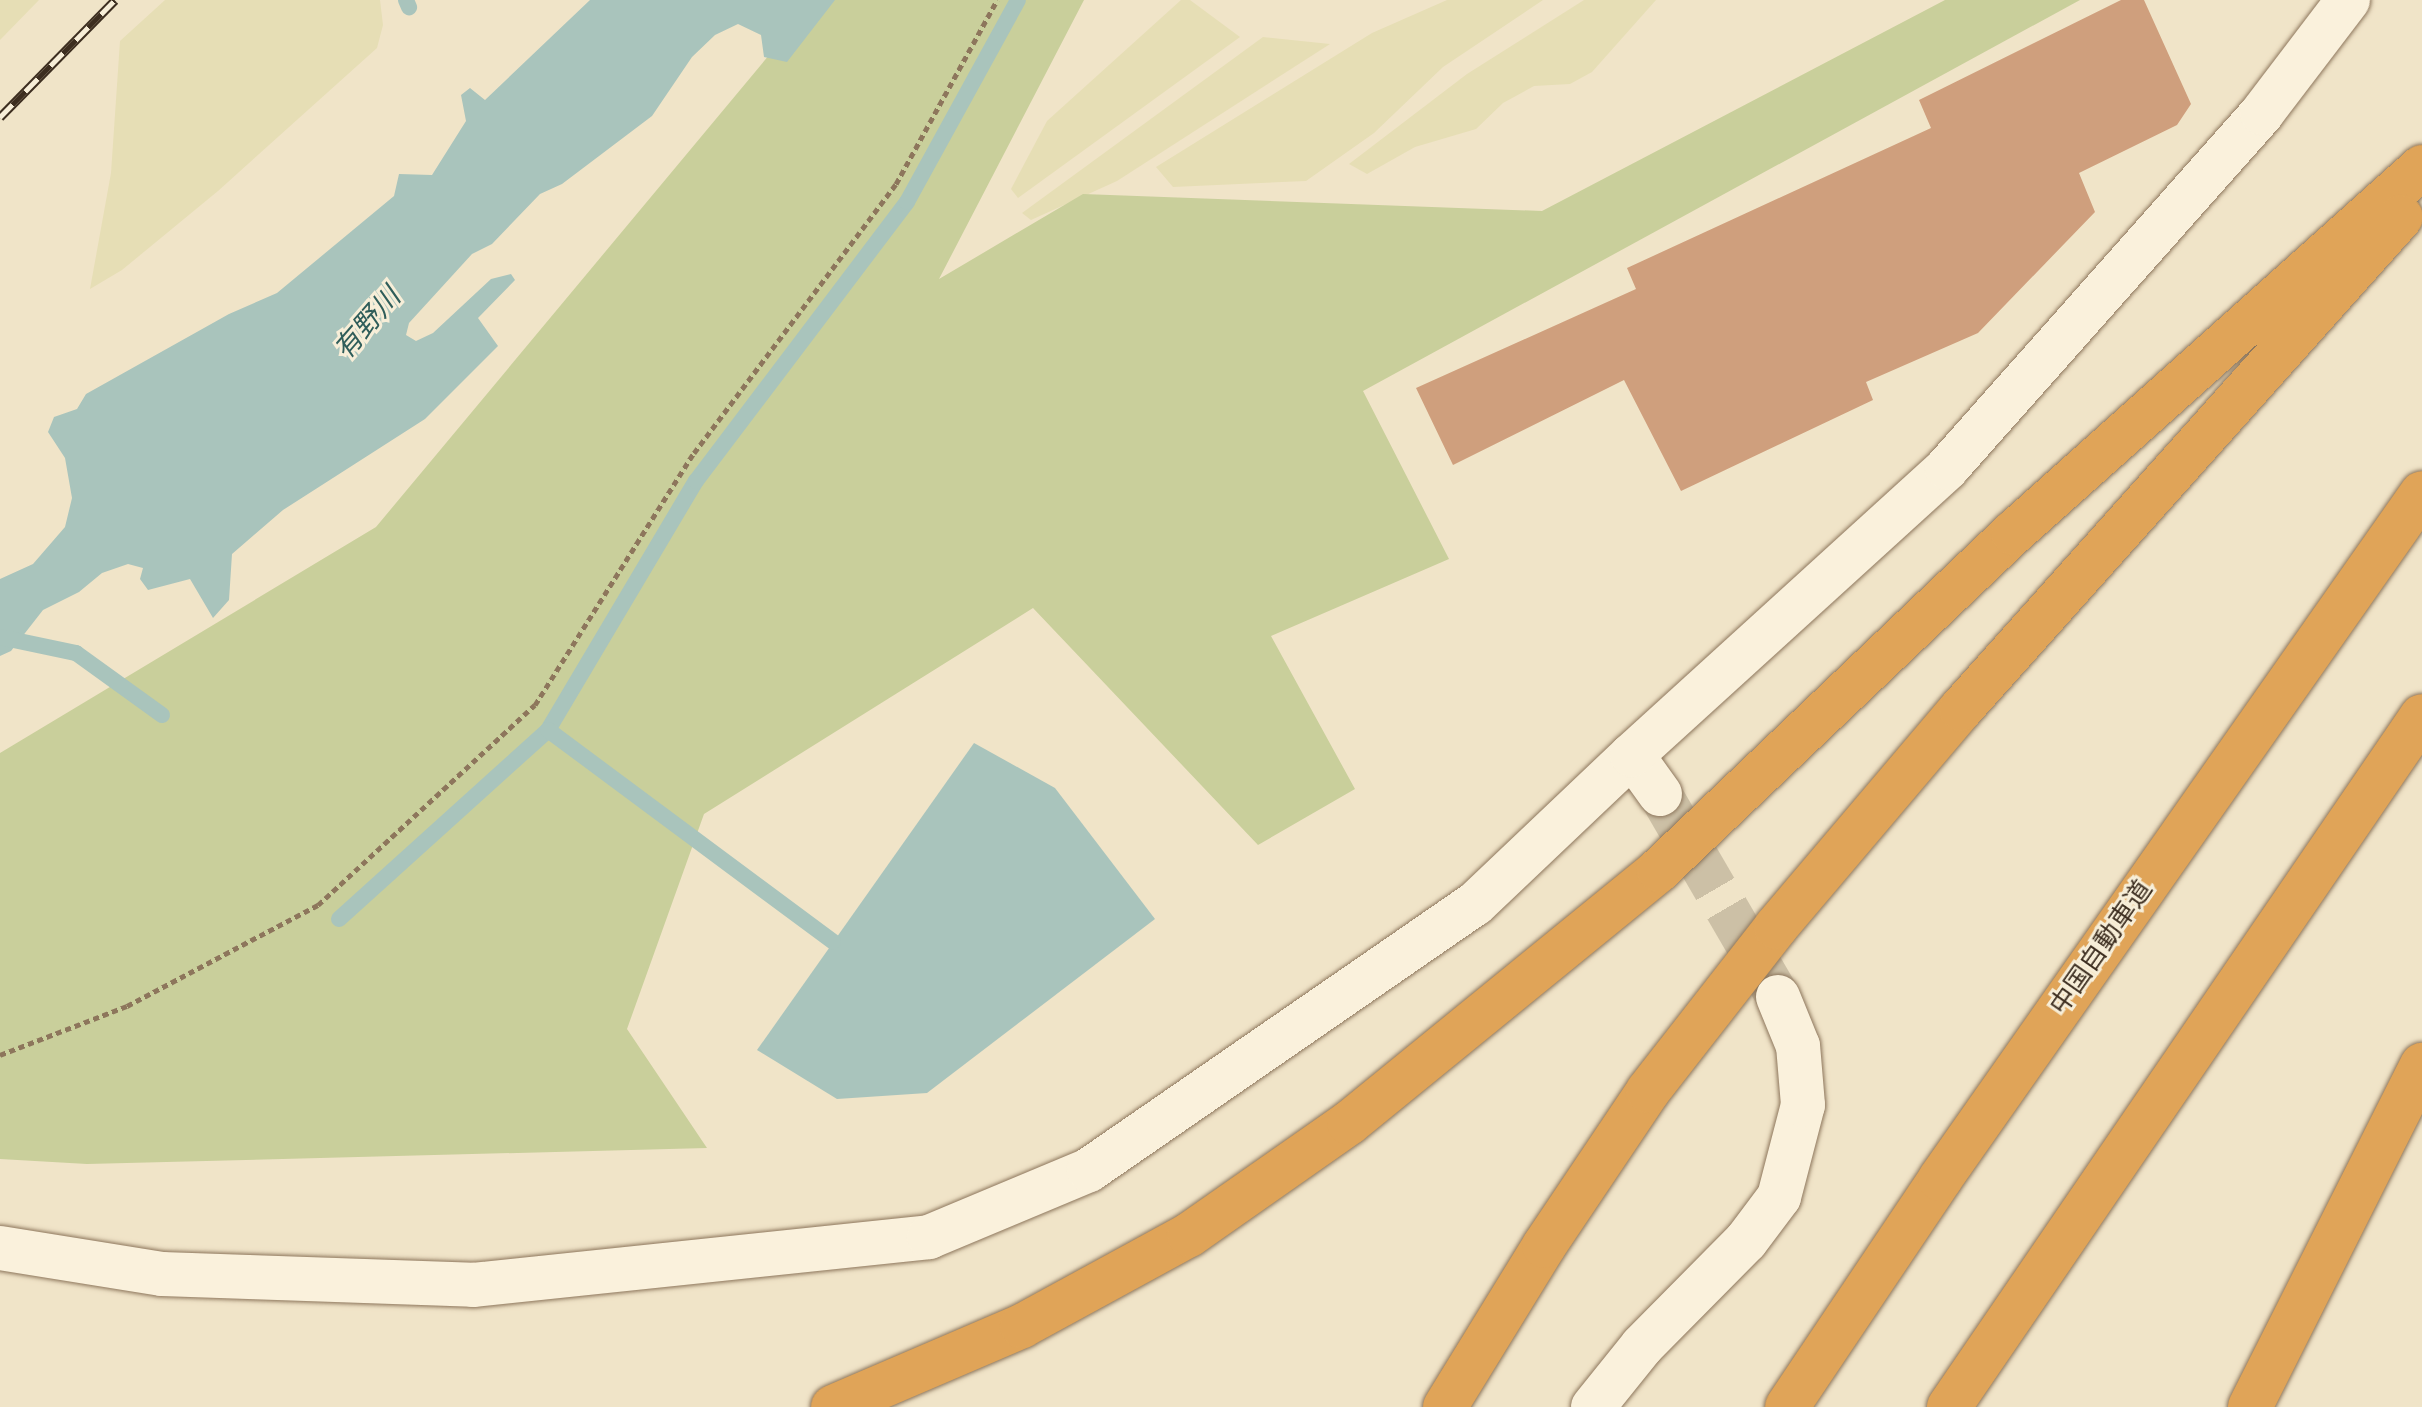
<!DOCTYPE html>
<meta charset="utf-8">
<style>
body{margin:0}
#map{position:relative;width:2422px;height:1407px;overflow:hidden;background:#f0e4c8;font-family:Spectral,"Noto Sans JP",serif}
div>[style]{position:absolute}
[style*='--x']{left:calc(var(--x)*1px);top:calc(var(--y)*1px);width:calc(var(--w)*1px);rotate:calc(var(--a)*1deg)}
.farmland>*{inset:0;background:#e6deb5}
.green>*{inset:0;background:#c9cf9b}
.water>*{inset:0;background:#a9c4bc}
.stream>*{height:16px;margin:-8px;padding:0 8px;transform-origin:8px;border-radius:8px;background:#a9c4bc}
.building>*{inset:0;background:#cf9f7d}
.secondary-tunnel>*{height:44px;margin-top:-22px;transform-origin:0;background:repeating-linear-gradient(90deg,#ccc0a6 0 44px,transparent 0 66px)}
.path>*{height:5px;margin-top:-2.5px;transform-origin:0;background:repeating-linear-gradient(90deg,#8d765c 0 6px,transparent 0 10px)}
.roads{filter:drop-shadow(0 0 2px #8d765c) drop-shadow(0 0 2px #8d765c)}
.street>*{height:44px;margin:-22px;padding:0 22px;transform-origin:22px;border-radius:22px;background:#faf1dc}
.secondary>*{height:44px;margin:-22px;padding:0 22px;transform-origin:22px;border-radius:22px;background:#faf1dc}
.highway>*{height:44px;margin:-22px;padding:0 22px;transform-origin:22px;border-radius:22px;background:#e0a458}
.rail>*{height:9px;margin-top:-4.5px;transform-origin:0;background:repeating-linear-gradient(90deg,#f7eed8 0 18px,#3d2e20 0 36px);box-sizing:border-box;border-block:2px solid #3d2e20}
span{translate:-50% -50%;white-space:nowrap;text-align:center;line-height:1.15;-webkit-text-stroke:6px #f7eed8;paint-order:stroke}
.street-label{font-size:26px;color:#3d2e20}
.water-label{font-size:28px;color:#2f5d5a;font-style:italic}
</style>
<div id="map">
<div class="farmland">
<i style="clip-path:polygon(0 0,39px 0,0 40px)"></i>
<i style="clip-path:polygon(165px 0,380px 0,383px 25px,377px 48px,218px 191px,122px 270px,90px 289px,111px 173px,120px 41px)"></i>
<i style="clip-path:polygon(1181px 0,1190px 0,1240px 37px,1018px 198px,1011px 189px,1047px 121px)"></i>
<i style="clip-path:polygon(1447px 0,1543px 0,1443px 67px,1374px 133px,1306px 181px,1173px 187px,1156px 167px,1372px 33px)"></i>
<i style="clip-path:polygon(1584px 0,1656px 0,1592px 72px,1570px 84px,1534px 86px,1503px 103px,1476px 129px,1415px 147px,1367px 174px,1349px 164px,1467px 74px)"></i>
<i style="clip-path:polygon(1263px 37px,1330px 44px,1117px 181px,1031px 220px,1022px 213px)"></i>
</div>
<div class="green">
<i style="clip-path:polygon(815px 0,1084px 0,939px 279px,1083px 194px,1542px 211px,1945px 0,2080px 0,1363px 391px,1449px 559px,1271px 636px,1355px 789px,1258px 845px,1033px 608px,704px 814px,627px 1029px,707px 1148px,87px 1164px,0 1159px,0 753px,376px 527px)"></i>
</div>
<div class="water">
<i style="clip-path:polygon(590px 0,835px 0,787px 62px,764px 57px,761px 35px,738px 24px,715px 35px,692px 57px,652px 116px,562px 184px,540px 194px,492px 244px,472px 254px,409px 323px,406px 335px,416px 341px,433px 333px,491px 279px,511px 274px,515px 280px,478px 318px,498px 346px,425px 419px,283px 510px,232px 554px,229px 600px,213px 618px,190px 579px,148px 590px,140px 579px,143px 568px,128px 564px,102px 573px,79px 592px,43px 610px,11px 651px,0 656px,0 579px,33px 564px,65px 527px,72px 498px,65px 458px,48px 432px,54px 417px,77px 409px,86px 394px,229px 314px,277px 293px,394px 196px,399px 174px,432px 175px,466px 121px,461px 95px,470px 88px,485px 100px)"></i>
<i style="clip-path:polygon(974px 743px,1055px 788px,1155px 919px,927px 1093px,837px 1099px,757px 1050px)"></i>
</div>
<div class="stream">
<i style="--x:406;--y:0;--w:8;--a:67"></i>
<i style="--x:0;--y:637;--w:78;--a:11.9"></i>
<i style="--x:76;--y:653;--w:106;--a:35.8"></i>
<i style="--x:548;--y:730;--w:290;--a:-59.3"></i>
<i style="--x:696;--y:481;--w:350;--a:-52.9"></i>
<i style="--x:907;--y:202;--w:230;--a:-61.2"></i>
<i style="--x:339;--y:919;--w:282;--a:-42.1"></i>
<i style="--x:548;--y:730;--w:355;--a:36.6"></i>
</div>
<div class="building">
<i style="clip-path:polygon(2121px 0,2144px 0,2191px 104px,2177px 125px,2079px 173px,2095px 212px,1978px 333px,1866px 382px,1873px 400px,1681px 491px,1624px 380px,1453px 465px,1416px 388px,1636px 289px,1627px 268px,1931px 128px,1919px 100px)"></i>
</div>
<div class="secondary-tunnel">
<i style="--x:1660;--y:794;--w:235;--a:59.8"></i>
</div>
<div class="path">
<i style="--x:0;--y:1055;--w:136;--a:-21.1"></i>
<i style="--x:127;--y:1006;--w:216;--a:-27.9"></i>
<i style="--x:318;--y:905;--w:295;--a:-42.7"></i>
<i style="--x:535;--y:705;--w:298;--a:-57.8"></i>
<i style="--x:694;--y:453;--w:336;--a:-53.1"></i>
<i style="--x:896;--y:184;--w:210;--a:-61.2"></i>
</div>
<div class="roads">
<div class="street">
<i style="--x:0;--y:1248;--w:164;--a:9.1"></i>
<i style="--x:162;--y:1274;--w:311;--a:2"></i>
<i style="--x:473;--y:1285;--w:459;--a:-6"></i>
<i style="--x:929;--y:1237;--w:173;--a:-22.7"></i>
<i style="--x:1089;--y:1170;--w:469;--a:-34.6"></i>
<i style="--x:1475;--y:904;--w:216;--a:-43.5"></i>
</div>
<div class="secondary">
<i style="--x:1660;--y:794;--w:48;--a:-125.7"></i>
<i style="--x:1632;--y:755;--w:426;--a:-42.3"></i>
<i style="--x:1947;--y:468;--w:475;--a:-48.4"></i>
<i style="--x:2262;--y:113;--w:142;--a:-52.7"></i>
<i style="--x:1593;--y:1407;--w:78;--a:-51.2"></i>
<i style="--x:1642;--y:1346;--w:148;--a:-45.3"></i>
<i style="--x:1746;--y:1241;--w:55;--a:-53.1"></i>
<i style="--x:1779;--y:1197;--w:95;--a:-75.4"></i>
<i style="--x:1803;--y:1105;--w:59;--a:-94.8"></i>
<i style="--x:1798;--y:1046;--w:53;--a:-112.2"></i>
</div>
<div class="highway">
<i style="--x:833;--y:1407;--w:206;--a:-23.2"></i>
<i style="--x:1022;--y:1326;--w:190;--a:-28.6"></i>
<i style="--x:1189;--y:1235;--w:195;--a:-35"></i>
<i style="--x:1349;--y:1123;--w:400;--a:-39.2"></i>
<i style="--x:1659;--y:870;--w:489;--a:-43.6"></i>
<i style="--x:2013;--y:533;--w:549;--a:-41.82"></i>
<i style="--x:1445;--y:1407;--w:189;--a:-58.4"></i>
<i style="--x:1544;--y:1246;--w:187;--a:-56.1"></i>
<i style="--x:1648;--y:1091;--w:208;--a:-52"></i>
<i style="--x:1776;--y:927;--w:286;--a:-49.7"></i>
<i style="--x:1961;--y:709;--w:660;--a:-48.19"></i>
<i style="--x:1787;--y:1407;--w:275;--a:-56.1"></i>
<i style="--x:1940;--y:1179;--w:838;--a:-54.91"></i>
<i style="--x:1949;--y:1407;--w:837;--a:-55.61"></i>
<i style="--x:2250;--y:1407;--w:383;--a:-63.3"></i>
</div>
</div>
<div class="rail">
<i style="--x:0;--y:117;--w:164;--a:-45.5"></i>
</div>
<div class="street-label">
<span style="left:2102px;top:948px;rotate:-55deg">中国自動車道</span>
</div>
<div class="water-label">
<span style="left:368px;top:324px;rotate:-49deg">有野川</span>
</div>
</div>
